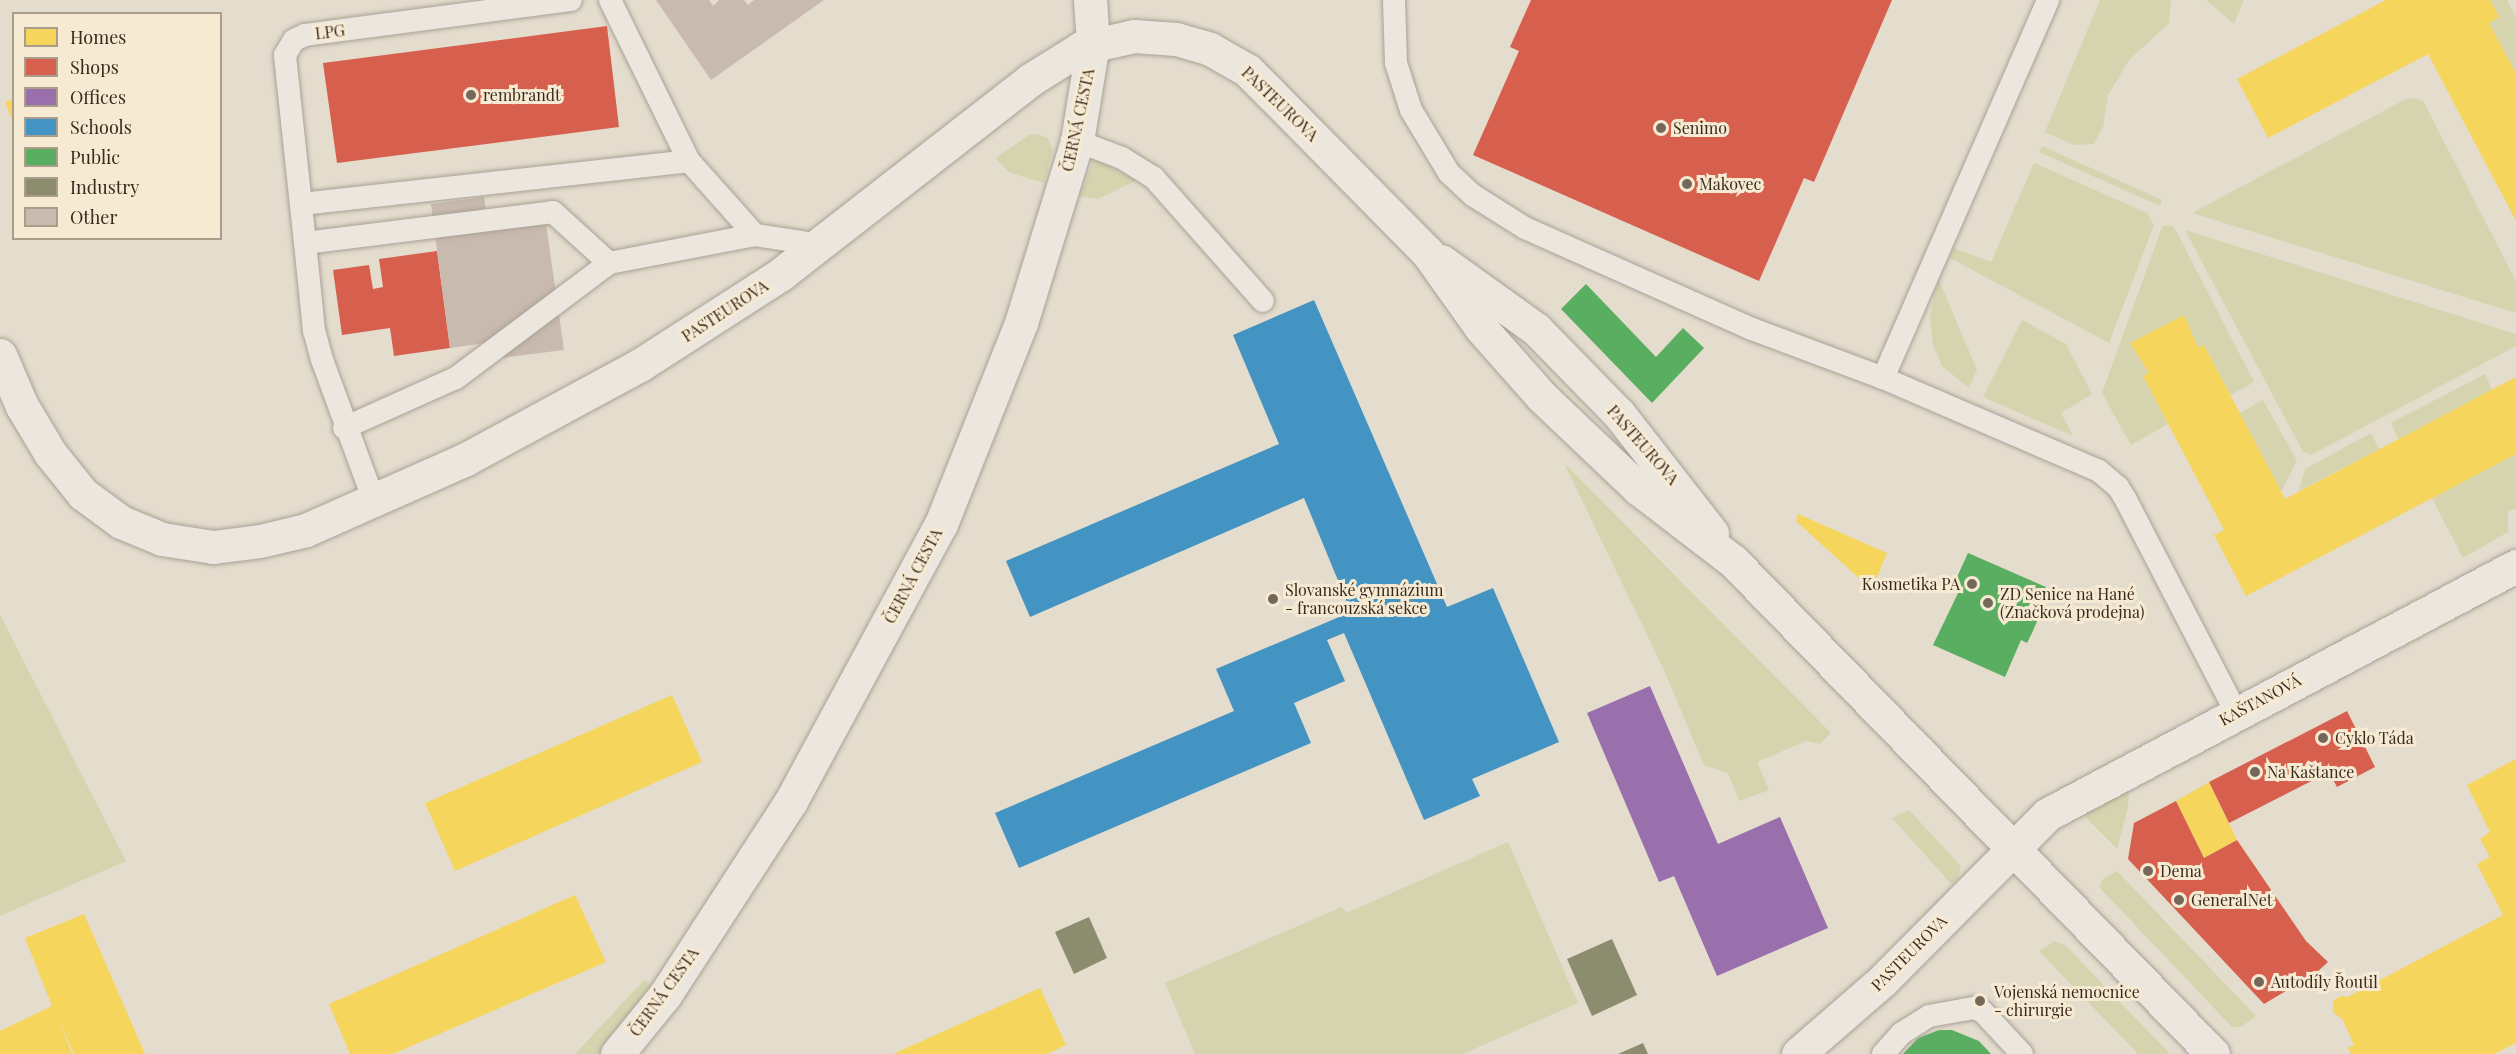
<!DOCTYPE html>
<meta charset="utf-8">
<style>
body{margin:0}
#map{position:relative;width:2516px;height:1054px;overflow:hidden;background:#e4dccd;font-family:"Playfair Display",serif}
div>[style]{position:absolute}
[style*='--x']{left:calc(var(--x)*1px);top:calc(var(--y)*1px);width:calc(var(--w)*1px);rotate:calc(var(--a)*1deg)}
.green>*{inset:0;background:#d5d4af}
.homes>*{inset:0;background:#f6d55c}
.shops>*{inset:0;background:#d6604d}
.offices>*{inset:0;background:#9970ab}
.schools>*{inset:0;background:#4393c3}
.public>*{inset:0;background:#5aae61}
.industry>*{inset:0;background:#8c8c6e}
.building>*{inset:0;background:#c8baae}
.roads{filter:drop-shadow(0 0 2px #a9a196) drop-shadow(0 0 2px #a9a196)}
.lane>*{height:22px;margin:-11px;padding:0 11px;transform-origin:11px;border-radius:11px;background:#ece7de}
.street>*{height:33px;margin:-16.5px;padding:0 16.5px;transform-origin:16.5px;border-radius:16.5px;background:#ece7de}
.secondary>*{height:33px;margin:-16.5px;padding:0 16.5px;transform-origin:16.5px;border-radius:16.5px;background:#ece7de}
.dots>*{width:16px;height:16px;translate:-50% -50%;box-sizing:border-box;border:3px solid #f6ead3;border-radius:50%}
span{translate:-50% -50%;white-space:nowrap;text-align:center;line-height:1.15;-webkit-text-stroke:6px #f6ead3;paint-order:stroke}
.street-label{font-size:16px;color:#392a1e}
.poi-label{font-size:16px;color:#392a1e}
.left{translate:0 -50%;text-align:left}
.right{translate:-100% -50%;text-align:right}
.legend{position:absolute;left:12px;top:12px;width:210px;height:228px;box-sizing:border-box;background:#f6ead3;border:2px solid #aa9d8b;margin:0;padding:8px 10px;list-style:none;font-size:18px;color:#392a1e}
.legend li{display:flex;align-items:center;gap:12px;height:30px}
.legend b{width:30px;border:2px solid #aa9d8b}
</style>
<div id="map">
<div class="green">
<i style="clip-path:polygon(2100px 0,2171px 0,2169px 23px,2129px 60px,2108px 95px,2103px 128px,2093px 144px,2074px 145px,2045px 132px)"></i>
<i style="clip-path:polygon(2206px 0,2244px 0,2234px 24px)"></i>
<i style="clip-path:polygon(2490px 0,2507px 0,2516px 17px,2516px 74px,2489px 23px,2499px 17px)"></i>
<i style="clip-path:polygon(2416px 98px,2423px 101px,2516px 281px,2516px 313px,2192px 213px,2406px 99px)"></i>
<i style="clip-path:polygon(1037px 134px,1048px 138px,1053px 151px,1044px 183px,1008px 172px,996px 158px,1029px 135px)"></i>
<i style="clip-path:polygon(2042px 146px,2162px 200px,2160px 206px,2039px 152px)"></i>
<i style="clip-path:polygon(1094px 159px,1137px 180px,1098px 199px,1080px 196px)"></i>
<i style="clip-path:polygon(2034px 163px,2147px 213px,2154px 225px,2109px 343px,1950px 258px,1954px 248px,1991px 262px)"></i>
<i style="clip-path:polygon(2167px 225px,2174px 227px,2254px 382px,2231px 395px,2204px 345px,2198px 348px,2184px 315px,2130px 343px,2149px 373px,2144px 376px,2168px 424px,2131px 445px,2102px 393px,2162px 227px)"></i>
<i style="clip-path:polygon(2185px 230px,2516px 334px,2516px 346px,2311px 455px,2303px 452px)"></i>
<i style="clip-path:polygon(1938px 278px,1977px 370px,1969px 388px,1942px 366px,1933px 345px,1930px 318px)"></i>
<i style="clip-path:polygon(2022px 320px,2066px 344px,2092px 394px,2061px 413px,2073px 436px,1983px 397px)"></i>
<i style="clip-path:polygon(2485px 374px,2492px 390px,2398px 439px,2391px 423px)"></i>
<i style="clip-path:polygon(2263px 400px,2297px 461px,2281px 492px,2240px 413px)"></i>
<i style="clip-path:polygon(2371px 433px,2379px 449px,2299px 491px,2305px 469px)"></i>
<i style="clip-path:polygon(2516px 454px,2516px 508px,2508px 512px,2508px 532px,2463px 558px,2432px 498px)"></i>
<i style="clip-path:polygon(1564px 463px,1831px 733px,1820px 744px,1806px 741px,1757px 762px,1769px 790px,1739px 801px,1728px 773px,1704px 765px,1663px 668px)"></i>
<i style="clip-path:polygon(0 615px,126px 861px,0 916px)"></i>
<i style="clip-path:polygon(2129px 789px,2128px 808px,2117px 849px,2082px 814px)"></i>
<i style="clip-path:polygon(1909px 810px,1961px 866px,1958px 878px,1952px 885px,1892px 818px)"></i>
<i style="clip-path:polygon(1508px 842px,1578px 1003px,1463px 1054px,1195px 1054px,1165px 983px,1342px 907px,1346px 913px)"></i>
<i style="clip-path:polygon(2117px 871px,2256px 1016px,2241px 1027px,2232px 1027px,2099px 887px,2103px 879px)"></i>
<i style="clip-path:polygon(2055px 941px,2066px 946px,2170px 1054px,2138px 1054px,2039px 951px)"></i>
<i style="clip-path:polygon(645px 979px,657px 995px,608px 1054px,575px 1054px)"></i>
</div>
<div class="homes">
<i style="clip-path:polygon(2386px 0,2490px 0,2499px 17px,2489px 23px,2516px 74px,2516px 221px,2428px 54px,2268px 138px,2237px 79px)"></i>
<i style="clip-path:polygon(14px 99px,14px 122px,13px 122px,5px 102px)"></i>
<i style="clip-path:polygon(2184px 315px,2198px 348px,2204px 345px,2285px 499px,2516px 377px,2516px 454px,2246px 596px,2214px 535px,2224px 530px,2143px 376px,2149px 373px,2130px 343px)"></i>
<i style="clip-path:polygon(1798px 514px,1887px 553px,1872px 590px,1796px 521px)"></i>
<i style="clip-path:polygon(672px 695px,702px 762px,455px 871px,425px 803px)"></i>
<i style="clip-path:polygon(2516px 759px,2516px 1043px,2494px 1054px,2351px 1054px,2348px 1048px,2354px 1045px,2343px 1020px,2333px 1012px,2333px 1001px,2341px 996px,2348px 997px,2503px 915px,2477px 864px,2490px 857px,2480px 839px,2490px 832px,2467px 785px)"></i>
<i style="clip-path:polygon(2209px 782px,2237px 840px,2204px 858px,2176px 801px)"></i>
<i style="clip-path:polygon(575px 895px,606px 962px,393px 1054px,350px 1054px,329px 1004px)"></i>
<i style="clip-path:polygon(84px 914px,145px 1054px,74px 1054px,58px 1019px,72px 1054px,0 1054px,0 1031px,52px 1006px,25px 938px)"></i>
<i style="clip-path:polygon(1040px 988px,1066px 1045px,1047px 1054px,893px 1054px)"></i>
</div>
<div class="shops">
<i style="clip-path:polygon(1531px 0,1892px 0,1814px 182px,1804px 178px,1759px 281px,1473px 155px,1519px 51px,1510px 47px)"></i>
<i style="clip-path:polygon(607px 26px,619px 127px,337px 163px,323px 63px)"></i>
<i style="clip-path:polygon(437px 251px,450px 348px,394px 356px,390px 328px,342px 335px,333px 270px,369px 265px,373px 289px,383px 287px,379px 259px)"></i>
<i style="clip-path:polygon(2347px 711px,2375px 767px,2337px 787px,2329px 772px,2229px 823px,2209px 782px)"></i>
<i style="clip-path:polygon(2176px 801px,2204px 858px,2237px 840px,2306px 941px,2328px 962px,2316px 973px,2264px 1004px,2128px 859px,2134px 823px)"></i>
</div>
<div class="offices">
<i style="clip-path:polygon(1650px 686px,1718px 844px,1780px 817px,1828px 928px,1717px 976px,1674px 876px,1659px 882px,1587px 713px)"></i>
</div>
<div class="schools">
<i style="clip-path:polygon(1314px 300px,1447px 607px,1493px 588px,1559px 742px,1472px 779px,1480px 796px,1424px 820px,1344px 633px,1327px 640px,1345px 681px,1294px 703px,1311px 743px,1019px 868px,995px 813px,1234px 711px,1216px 669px,1351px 612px,1304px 498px,1030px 617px,1006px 561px,1279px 444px,1233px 335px)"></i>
</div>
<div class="public">
<i style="clip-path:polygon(1586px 284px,1656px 357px,1683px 328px,1704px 348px,1652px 403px,1561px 309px)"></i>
<i style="clip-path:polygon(1968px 553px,2046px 587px,2031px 617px,2038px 619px,2032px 633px,2027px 643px,2021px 640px,2005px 677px,1933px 645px,1959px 591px,1952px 588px)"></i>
<i style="clip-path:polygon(1939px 1030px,1952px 1030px,1979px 1041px,1991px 1054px,1903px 1054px,1918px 1038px)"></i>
</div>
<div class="industry">
<i style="clip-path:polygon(1089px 917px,1107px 958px,1074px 974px,1055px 932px)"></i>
<i style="clip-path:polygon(1612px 939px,1637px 995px,1592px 1016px,1567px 959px)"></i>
<i style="clip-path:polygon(1643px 1043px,1648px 1054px,1618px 1054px)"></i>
</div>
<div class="building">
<i style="clip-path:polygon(656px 0,709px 0,713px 6px,719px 0,744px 0,748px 5px,754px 0,824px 0,711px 80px)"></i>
<i style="clip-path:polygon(484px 197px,488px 225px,545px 217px,564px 350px,501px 358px,499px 341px,450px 348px,431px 204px)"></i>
</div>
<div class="roads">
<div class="lane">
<i style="--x:610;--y:0;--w:179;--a:63.9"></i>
<i style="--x:689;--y:161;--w:99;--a:48.3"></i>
<i style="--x:1394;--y:0;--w:63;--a:88.2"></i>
<i style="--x:1396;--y:63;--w:49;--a:72.3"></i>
<i style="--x:1411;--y:110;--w:74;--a:58.9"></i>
<i style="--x:1449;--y:173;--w:34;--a:43"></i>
<i style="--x:1474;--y:196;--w:60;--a:32.1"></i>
<i style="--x:1525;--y:228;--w:248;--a:24"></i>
<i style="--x:1752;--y:329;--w:140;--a:20.5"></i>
<i style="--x:1883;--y:378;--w:235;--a:23.3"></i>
<i style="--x:2099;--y:471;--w:25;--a:40"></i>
<i style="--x:2118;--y:487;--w:15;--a:58"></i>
<i style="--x:2126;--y:500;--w:239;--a:62.6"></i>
<i style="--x:1077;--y:141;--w:48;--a:20.7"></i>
<i style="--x:1122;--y:158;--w:38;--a:32"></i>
<i style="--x:1154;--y:178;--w:164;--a:48.5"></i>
<i style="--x:301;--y:204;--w:390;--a:-6.3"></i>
<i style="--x:305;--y:243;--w:189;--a:-96.1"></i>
<i style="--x:285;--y:55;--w:17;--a:-59"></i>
<i style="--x:294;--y:40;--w:12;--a:-24"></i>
<i style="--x:305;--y:35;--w:268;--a:-7.5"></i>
<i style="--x:1883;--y:378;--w:412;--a:-66.4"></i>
<i style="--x:344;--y:428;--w:123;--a:-24.1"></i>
<i style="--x:456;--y:378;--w:191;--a:-36.9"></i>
<i style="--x:374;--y:501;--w:150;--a:-110.2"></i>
<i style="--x:322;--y:360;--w:30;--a:-105"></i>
<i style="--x:314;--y:331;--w:88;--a:-95.8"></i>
<i style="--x:305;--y:243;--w:250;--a:-7.1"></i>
<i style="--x:553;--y:212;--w:76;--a:42.3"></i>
<i style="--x:609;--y:263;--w:149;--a:-10.9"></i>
<i style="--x:755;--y:235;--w:68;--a:8.5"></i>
<i style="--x:1883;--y:1054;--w:28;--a:-48"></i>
<i style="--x:1902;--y:1033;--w:32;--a:-32"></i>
<i style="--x:1929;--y:1016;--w:46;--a:-10.1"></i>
<i style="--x:1974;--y:1008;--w:10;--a:24"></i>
<i style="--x:1983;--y:1012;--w:57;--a:47.1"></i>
</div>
<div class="street">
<i style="--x:617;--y:1054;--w:76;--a:-50.9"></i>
<i style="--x:665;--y:995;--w:231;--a:-57"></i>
<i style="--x:791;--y:801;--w:315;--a:-61.6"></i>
<i style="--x:941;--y:524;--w:216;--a:-68.3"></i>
<i style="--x:1021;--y:323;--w:190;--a:-72.9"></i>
<i style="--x:1077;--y:141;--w:99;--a:-80.7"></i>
<i style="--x:1798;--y:1054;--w:111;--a:-41"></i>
<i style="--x:1882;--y:981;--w:235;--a:-45.2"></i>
<i style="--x:2048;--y:814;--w:530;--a:-27.92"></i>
</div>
<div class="secondary">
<i style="--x:1090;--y:0;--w:43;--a:86"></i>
<i style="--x:1441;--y:261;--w:117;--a:35.6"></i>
<i style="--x:1536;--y:329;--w:119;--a:45.7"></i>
<i style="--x:1619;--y:414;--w:151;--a:52"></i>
<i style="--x:0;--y:355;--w:56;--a:66.7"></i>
<i style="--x:22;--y:406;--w:55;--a:59.2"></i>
<i style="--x:50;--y:453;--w:53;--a:51.2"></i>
<i style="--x:83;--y:494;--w:47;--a:36.4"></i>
<i style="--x:121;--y:522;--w:44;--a:22.5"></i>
<i style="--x:162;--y:539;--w:52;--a:8.9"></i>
<i style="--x:213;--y:547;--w:47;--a:-7.3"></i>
<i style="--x:260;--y:541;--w:47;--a:-13.4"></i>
<i style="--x:306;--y:530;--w:175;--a:-23.9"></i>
<i style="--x:466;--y:459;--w:198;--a:-28.4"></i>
<i style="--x:640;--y:365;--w:168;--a:-32.8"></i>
<i style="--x:781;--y:274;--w:316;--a:-37.9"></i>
<i style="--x:1030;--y:80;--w:60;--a:-32.1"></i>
<i style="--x:1081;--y:48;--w:54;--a:-12.8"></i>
<i style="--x:1134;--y:36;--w:42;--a:4.1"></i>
<i style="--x:1176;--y:39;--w:35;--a:16"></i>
<i style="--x:1210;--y:49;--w:43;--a:29.6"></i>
<i style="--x:1247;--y:70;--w:35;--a:45"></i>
<i style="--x:1272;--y:95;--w:221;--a:45.4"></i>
<i style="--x:1427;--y:252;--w:93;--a:54.6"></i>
<i style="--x:1481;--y:328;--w:92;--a:48.5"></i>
<i style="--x:1542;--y:397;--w:134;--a:43.5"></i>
<i style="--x:1639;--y:489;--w:118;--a:37.5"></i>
<i style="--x:1733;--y:561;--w:688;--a:45.77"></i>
</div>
</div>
<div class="dots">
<i style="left:471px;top:95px;background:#75685b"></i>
<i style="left:1661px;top:128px;background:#75685b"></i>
<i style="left:1687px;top:184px;background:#75685b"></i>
<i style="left:1972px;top:584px;background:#75685b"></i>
<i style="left:1273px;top:599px;background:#75685b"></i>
<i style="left:1988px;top:603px;background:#75685b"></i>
<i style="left:2323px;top:738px;background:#75685b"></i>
<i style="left:2255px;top:772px;background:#75685b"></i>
<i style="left:2148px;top:871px;background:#75685b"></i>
<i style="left:2179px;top:900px;background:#75685b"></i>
<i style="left:2259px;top:982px;background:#75685b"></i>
<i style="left:1980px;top:1001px;background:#75685b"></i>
</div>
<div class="street-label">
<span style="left:330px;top:32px;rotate:-7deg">LPG</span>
<span style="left:1280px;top:104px;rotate:44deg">PASTEUROVA</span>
<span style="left:1078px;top:120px;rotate:-78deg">ČERNÁ CESTA</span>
<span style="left:725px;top:311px;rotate:-33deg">PASTEUROVA</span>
<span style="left:1643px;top:445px;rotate:49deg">PASTEUROVA</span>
<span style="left:913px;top:576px;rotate:-62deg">ČERNÁ CESTA</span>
<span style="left:2260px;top:700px;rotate:-28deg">KAŠTANOVÁ</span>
<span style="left:1909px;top:953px;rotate:-45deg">PASTEUROVA</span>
<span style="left:664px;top:992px;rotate:-54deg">ČERNÁ CESTA</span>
</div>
<div class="poi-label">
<span class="left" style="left:483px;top:95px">rembrandt</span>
<span class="left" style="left:1673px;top:128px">Senimo</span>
<span class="left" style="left:1699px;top:184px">Makovec</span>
<span class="right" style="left:1960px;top:584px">Kosmetika PA</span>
<span class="left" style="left:1285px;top:599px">Slovanské gymnázium<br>- francouzská sekce</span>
<span class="left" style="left:2000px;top:603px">ZD Senice na Hané<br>(Značková prodejna)</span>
<span class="left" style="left:2335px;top:738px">Cyklo Táda</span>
<span class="left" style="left:2267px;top:772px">Na Kaštance</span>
<span class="left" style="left:2160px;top:871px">Dema</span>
<span class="left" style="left:2191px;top:900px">GeneralNet</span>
<span class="left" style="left:2271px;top:982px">Autodíly Řoutil</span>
<span class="left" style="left:1994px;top:1001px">Vojenská nemocnice<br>- chirurgie</span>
</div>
<ul class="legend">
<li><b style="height:16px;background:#f6d55c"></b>Homes</li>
<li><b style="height:16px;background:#d6604d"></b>Shops</li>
<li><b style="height:16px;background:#9970ab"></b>Offices</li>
<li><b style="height:16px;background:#4393c3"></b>Schools</li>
<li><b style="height:16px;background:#5aae61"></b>Public</li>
<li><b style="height:16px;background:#8c8c6e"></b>Industry</li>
<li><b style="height:16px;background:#c8baae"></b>Other</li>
</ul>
</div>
